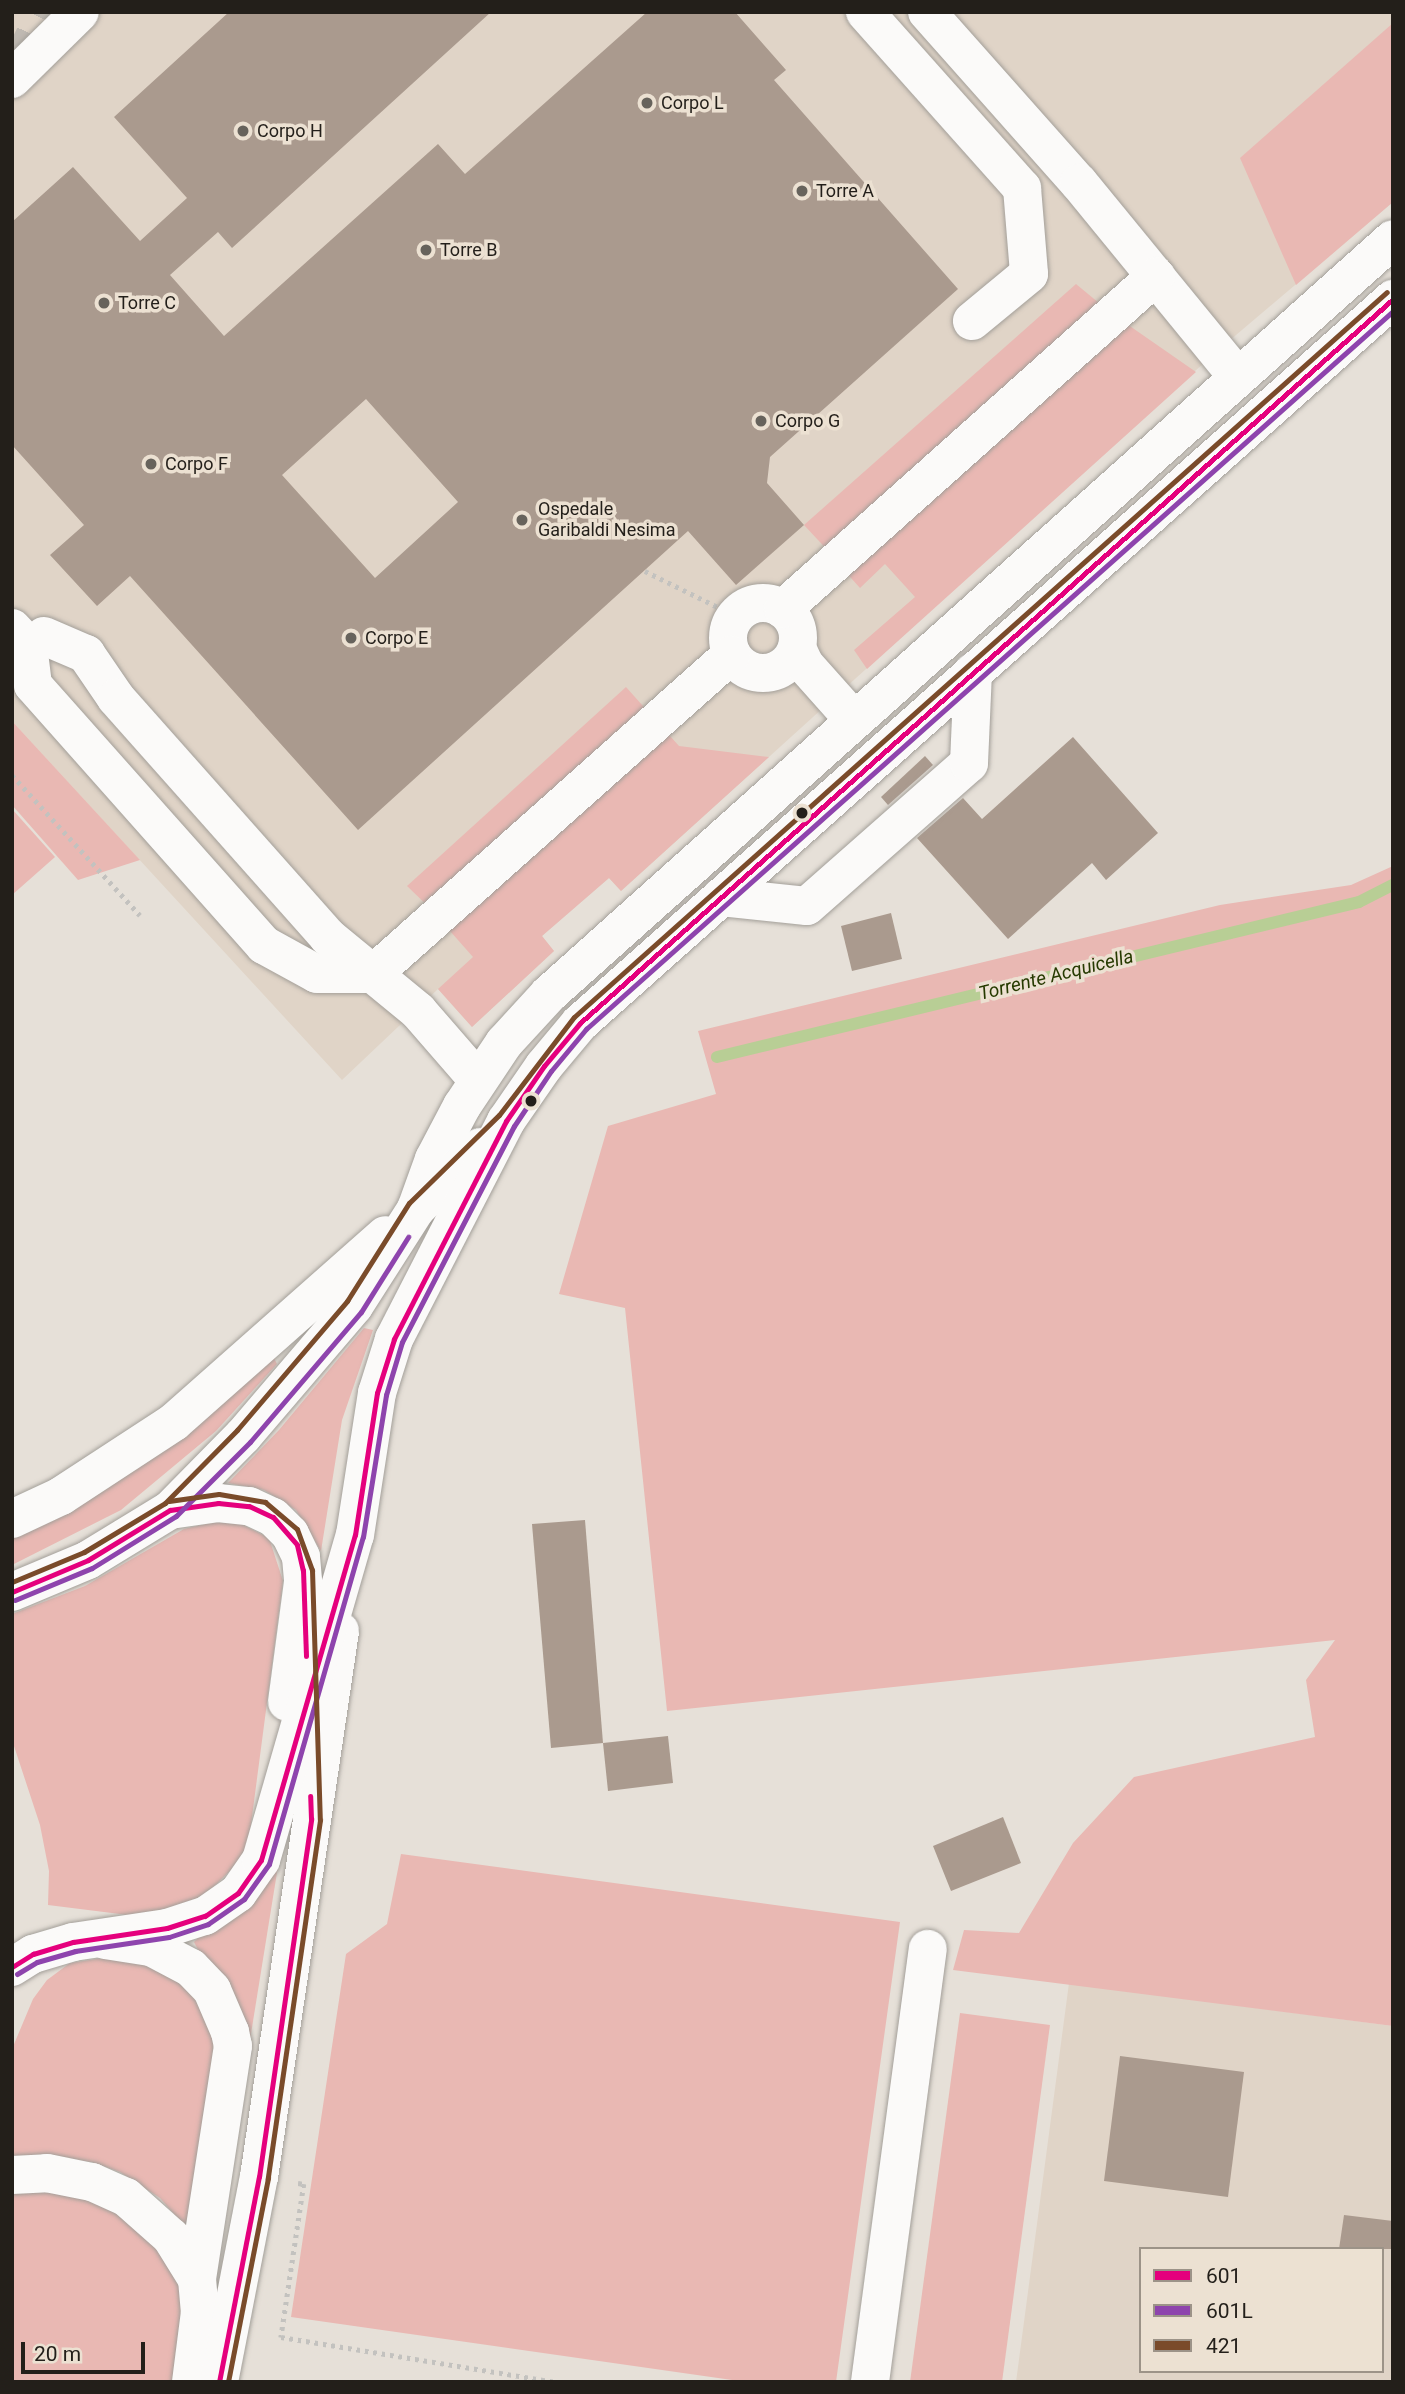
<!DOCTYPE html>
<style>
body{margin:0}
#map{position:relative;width:1405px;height:2394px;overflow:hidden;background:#e6e0d8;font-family:Roboto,sans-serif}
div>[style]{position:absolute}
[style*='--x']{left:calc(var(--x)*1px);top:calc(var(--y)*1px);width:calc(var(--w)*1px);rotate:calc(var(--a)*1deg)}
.built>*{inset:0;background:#e0d4c7}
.green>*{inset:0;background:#e9b8b3}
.stream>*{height:12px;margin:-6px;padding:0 6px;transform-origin:6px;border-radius:6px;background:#b8ce95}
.building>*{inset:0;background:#aa9a8e}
.minor-tunnel>*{height:38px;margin-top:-19px;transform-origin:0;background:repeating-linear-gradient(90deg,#bfb9b2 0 38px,transparent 0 57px)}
.path>*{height:4.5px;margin-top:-2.25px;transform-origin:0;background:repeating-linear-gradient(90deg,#c3c2bf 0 3.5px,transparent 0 8.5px)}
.roads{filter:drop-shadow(0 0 2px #a39f99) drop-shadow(0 0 2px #a39f99)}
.minor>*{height:38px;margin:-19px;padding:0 19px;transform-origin:19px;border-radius:19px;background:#fbfaf9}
.minor>.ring{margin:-19px;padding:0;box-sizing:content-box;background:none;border:38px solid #fbfaf9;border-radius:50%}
.major>*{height:38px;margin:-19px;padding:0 19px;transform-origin:19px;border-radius:19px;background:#fbfaf9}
.bus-1>*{height:5px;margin:-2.5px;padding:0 2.5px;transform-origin:2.5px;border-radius:2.5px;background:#e5007d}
.bus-2>*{height:5px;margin:-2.5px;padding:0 2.5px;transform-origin:2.5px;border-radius:2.5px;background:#8e44ad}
.bus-3>*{height:5px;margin:-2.5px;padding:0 2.5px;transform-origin:2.5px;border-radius:2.5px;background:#7a4b2a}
.dots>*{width:19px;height:19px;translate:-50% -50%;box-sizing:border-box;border:4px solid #ece1d2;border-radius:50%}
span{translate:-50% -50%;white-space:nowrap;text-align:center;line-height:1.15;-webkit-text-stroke:7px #ece1d2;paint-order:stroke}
.poi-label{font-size:18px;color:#231f1a}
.left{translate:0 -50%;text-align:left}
.water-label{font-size:19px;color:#263a00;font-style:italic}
.frame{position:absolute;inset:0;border:14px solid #231f1a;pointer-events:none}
.legend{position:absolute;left:1139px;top:2247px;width:245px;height:126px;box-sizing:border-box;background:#ece1d2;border:2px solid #9c9388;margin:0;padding:9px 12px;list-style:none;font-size:21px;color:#231f1a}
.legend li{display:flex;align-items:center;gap:14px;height:35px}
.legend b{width:35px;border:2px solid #9c9388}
.scale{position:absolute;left:21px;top:2342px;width:124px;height:32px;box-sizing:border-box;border:4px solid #231f1a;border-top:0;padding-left:9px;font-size:21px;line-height:24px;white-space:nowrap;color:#231f1a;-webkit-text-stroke:5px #ece1d2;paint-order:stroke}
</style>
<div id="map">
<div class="built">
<i style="clip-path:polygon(12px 12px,1393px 12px,1393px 202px,1216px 352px,621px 891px,609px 878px,542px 936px,554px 951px,472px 1027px,438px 989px,342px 1080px,12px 721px)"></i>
<i style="clip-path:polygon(evenodd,1069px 1983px,1393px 2026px,1393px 2382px,1016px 2382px,1069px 1983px,1141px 2249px,1382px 2249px,1382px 2371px,1141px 2371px,1141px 2249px)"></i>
</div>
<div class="green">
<i style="clip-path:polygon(1393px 23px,1393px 202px,1296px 285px,1240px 158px)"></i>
<i style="clip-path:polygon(1076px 284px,1105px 308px,832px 555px,804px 525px)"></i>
<i style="clip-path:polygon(1124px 322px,1196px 372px,867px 669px,854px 650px,915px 597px,885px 564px,860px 588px,843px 569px)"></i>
<i style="clip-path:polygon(626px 687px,651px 715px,432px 910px,407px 886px)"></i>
<i style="clip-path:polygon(12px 721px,140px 860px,78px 880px,12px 805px)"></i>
<i style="clip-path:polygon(661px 726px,679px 746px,769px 757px,621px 891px,609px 878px,542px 936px,554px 951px,472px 1027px,438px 989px,473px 957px,442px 922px)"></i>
<i style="clip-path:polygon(12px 809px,55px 857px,12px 895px)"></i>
<i style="clip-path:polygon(1393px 866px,1393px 2026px,953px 1970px,964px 1930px,1019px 1933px,1073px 1843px,1134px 1777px,1315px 1737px,1306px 1680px,1335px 1640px,667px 1711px,625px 1308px,559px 1294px,608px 1126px,716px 1094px,698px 1031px,1220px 905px,1351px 885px)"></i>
<i style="clip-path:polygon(364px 1328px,373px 1330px,342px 1420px,321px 1551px,296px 1510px,264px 1490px,228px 1483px,279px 1430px)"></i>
<i style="clip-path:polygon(274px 1358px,277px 1364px,216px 1431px,121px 1510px,12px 1565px,12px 1537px,65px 1515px)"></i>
<i style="clip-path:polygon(214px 1522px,241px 1524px,269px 1538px,283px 1581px,248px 1847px,240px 1861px,198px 1902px,136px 1916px,48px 1905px,49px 1871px,40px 1825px,12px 1740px,12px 1614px,85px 1586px,184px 1529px)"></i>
<i style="clip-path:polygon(280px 1854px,249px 2046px,194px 1942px)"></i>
<i style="clip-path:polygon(401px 1854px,900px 1922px,836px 2382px,746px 2382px,291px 2317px,346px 1954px,387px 1924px)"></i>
<i style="clip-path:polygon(117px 1956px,167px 1970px,197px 2000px,214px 2036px,215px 2060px,188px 2230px,160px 2198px,120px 2172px,92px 2162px,12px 2157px,12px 2049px,33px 1999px,47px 1980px,70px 1963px)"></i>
<i style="clip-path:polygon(960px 2013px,1050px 2025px,1002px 2382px,910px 2382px)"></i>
<i style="clip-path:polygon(51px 2190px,88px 2198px,119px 2212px,148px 2232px,174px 2268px,183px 2295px,172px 2382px,12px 2382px,12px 2191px)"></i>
</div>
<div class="stream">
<i style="--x:717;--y:1057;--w:660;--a:-13.57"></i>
<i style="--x:1359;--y:902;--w:38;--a:-27"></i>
</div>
<div class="building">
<i style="clip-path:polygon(evenodd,229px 12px,491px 12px,232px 248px,218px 232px,170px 275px,224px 336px,438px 144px,465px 174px,647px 12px,735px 12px,786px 70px,774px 80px,958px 289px,770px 457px,767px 483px,804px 525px,736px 585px,688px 531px,358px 830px,130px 576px,97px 606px,50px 555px,84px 525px,12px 445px,12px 222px,73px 167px,140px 241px,187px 198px,114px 117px,229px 12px,366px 399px,458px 502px,375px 578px,282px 475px,366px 399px)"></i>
<i style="clip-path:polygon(1073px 737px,1158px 833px,1106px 880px,1092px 863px,1008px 939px,917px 838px,963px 798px,982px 819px)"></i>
<i style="clip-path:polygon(925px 756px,933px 765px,888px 805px,881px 797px)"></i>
<i style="clip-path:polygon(891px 913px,902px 959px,852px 971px,841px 926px)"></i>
<i style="clip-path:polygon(585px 1520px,603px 1743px,551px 1748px,532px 1524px)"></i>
<i style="clip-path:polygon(668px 1736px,673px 1783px,608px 1791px,603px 1743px)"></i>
<i style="clip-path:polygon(1003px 1817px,1021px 1863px,951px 1891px,933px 1846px)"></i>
<i style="clip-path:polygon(1120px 2056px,1244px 2072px,1228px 2197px,1104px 2181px)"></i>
<i style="clip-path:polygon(1344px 2215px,1393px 2221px,1393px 2249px,1339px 2249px)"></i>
</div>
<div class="minor-tunnel">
<i style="--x:18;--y:70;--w:64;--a:-64.2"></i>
</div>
<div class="path">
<i style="--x:645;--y:571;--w:97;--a:26.3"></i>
<i style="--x:12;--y:775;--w:190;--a:47.6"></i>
<i style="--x:298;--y:2183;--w:6;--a:9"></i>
<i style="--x:304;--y:2184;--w:155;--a:98.5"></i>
<i style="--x:281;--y:2337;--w:280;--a:9.3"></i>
</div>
<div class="roads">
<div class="minor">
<i style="--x:865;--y:12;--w:236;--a:48.3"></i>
<i style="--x:1022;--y:188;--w:86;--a:85.3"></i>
<i style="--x:1029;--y:274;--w:74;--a:140.5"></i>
<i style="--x:927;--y:12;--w:229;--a:48.4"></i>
<i style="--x:1079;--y:183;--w:249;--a:50.7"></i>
<i style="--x:12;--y:79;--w:95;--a:-44.6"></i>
<i class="ring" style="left:728px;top:603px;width:32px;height:32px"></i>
<i style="--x:783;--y:609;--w:500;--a:-41.76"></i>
<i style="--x:12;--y:628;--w:23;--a:47"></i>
<i style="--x:28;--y:645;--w:40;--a:82.9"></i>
<i style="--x:33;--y:685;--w:348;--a:48.4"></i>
<i style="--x:264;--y:945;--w:60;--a:28.7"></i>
<i style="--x:317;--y:974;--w:56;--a:0"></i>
<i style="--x:373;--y:974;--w:480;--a:-41.7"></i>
<i style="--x:44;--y:636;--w:46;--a:23.2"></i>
<i style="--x:86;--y:654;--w:53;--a:55.7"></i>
<i style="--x:116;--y:698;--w:319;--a:48.4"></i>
<i style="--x:328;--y:937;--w:117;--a:39.4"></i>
<i style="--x:418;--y:1011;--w:91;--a:49"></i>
<i style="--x:797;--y:648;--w:19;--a:65"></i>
<i style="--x:805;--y:665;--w:74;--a:48.3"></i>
<i style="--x:721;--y:897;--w:86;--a:6"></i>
<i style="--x:807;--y:906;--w:216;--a:-41.4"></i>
<i style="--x:969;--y:763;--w:91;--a:-87.5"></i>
<i style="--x:416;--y:1209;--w:53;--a:-70.2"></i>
<i style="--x:434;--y:1159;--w:60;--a:-62.2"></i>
<i style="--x:462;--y:1106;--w:76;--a:-56.3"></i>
<i style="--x:504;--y:1043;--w:67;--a:-47.4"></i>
<i style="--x:549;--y:994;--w:1132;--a:-41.81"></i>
<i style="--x:105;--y:1940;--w:47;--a:8.7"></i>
<i style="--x:151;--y:1947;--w:45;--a:27.7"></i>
<i style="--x:191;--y:1968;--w:30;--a:46"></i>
<i style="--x:212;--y:1990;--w:46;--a:66.8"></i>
<i style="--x:230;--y:2032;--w:14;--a:78"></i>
<i style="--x:233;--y:2046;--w:236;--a:98.8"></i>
<i style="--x:197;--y:2279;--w:33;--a:85"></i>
<i style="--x:200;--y:2312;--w:71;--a:97.3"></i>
<i style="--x:12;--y:2175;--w:35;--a:-3"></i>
<i style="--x:47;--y:2173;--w:46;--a:11.3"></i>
<i style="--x:92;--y:2182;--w:37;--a:24"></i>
<i style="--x:126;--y:2197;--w:60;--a:41.6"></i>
<i style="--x:171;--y:2237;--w:49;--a:58.2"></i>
<i style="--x:219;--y:2382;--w:209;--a:-79"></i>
<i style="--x:259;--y:2177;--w:552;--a:-81.56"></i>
<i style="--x:870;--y:2382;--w:437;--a:-82.4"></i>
</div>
<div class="major">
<i style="--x:170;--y:1510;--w:49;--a:-8.3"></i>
<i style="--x:218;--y:1503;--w:31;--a:6"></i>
<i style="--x:249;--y:1506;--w:26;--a:25"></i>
<i style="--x:273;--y:1517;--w:24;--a:45"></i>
<i style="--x:290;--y:1534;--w:25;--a:64"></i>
<i style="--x:301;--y:1557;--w:25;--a:85"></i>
<i style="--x:303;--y:1582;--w:121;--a:97.6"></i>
<i style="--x:12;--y:1519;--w:54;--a:-25.1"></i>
<i style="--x:61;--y:1496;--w:135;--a:-33.2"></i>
<i style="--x:174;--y:1422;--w:282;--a:-41.5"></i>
<i style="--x:12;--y:1592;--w:82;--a:-22.8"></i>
<i style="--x:88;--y:1560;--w:96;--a:-31.4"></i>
<i style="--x:170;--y:1510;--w:104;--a:-45.4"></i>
<i style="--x:243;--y:1436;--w:171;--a:-49.5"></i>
<i style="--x:354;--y:1306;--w:115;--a:-57.4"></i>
<i style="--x:416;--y:1209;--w:89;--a:-44.1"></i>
<i style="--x:12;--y:1967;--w:25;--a:-32"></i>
<i style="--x:33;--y:1954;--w:42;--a:-16.7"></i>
<i style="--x:73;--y:1942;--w:95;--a:-8.5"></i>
<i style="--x:167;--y:1928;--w:40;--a:-18"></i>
<i style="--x:205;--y:1916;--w:40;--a:-34.9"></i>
<i style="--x:238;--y:1893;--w:40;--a:-55.1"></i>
<i style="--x:261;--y:1860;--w:338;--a:-73.9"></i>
<i style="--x:355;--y:1535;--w:144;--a:-81.2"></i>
<i style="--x:377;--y:1393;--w:57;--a:-72.5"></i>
<i style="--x:394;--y:1339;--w:245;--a:-62.8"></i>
<i style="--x:506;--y:1121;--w:67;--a:-55.4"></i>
<i style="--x:544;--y:1066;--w:56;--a:-50.1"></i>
<i style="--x:580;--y:1023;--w:1089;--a:-41.69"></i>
</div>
</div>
<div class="bus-1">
<i style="--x:12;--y:1592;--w:82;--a:-22.8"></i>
<i style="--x:88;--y:1560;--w:96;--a:-31.4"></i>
<i style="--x:170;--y:1510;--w:49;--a:-8.3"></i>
<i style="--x:218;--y:1503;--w:31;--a:6"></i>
<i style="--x:249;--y:1506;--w:26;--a:25"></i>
<i style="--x:273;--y:1517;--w:37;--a:49"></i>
<i style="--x:297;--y:1545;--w:26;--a:77"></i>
<i style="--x:303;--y:1570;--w:86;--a:88"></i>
<i style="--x:12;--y:1967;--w:25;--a:-32"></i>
<i style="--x:33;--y:1954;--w:42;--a:-16.7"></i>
<i style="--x:73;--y:1942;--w:95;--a:-8.5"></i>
<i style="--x:167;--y:1928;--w:40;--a:-18"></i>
<i style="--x:205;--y:1916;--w:40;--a:-34.9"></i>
<i style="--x:238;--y:1893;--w:40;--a:-55.1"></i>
<i style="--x:261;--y:1860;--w:338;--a:-73.9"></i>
<i style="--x:355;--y:1535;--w:144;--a:-81.2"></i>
<i style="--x:377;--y:1393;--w:57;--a:-72.5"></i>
<i style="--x:394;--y:1339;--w:245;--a:-62.8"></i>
<i style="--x:506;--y:1121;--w:67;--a:-55.4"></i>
<i style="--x:544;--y:1066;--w:56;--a:-50.1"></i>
<i style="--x:580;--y:1023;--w:1089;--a:-41.69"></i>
<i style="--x:219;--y:2382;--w:209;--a:-79"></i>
<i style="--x:259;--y:2177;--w:362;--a:-81.7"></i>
<i style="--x:311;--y:1819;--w:23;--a:-92"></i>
</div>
<div class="bus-2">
<i style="--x:15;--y:1600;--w:83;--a:-22.6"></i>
<i style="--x:92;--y:1568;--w:99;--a:-31.8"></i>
<i style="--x:176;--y:1516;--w:105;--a:-45"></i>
<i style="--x:250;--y:1442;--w:171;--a:-49.5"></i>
<i style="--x:361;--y:1312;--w:89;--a:-57.9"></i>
<i style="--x:17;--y:1974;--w:23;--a:-31"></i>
<i style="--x:37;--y:1962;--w:40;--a:-16"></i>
<i style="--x:75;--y:1951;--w:95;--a:-8.5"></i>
<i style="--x:169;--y:1937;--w:41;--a:-18.4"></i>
<i style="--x:208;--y:1924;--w:44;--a:-34.8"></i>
<i style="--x:244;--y:1899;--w:43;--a:-54.5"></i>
<i style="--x:269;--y:1864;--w:340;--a:-74"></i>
<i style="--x:363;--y:1537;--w:144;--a:-80.8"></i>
<i style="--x:386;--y:1395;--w:55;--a:-73.2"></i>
<i style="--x:402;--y:1342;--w:243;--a:-62.6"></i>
<i style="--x:514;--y:1126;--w:66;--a:-56.1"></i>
<i style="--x:551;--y:1071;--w:55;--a:-50.2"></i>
<i style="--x:586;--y:1029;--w:1080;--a:-41.66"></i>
</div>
<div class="bus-3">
<i style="--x:169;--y:1501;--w:50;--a:-8"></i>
<i style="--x:219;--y:1494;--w:47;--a:9.9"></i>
<i style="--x:265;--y:1502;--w:42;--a:40.2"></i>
<i style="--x:297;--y:1529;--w:44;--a:69.9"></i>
<i style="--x:312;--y:1570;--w:250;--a:88.2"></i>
<i style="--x:320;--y:1820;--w:362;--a:98.3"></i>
<i style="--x:268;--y:2178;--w:208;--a:101.1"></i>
<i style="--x:12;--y:1582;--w:78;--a:-22.6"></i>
<i style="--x:84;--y:1552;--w:95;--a:-31.2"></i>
<i style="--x:165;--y:1503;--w:103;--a:-45.4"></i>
<i style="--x:237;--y:1430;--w:170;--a:-49.5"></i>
<i style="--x:347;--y:1301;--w:116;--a:-57.7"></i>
<i style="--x:409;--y:1203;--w:126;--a:-44.4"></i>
<i style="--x:499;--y:1115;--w:123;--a:-52.6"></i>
<i style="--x:574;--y:1017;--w:1089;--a:-41.73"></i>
</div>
<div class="dots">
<i style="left:647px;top:103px;background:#67635c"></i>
<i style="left:243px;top:131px;background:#67635c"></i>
<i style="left:802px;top:191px;background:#67635c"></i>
<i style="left:426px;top:250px;background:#67635c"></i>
<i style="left:104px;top:303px;background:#67635c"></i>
<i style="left:761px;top:421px;background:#67635c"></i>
<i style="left:151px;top:464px;background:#67635c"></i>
<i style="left:522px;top:520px;background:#67635c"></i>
<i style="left:351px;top:638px;background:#67635c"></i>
<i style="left:802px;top:813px;background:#231f1a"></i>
<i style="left:531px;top:1101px;background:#231f1a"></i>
</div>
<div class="poi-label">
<span class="left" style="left:661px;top:103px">Corpo L</span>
<span class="left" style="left:257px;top:131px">Corpo H</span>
<span class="left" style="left:816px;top:191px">Torre A</span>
<span class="left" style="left:440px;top:250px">Torre B</span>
<span class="left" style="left:118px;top:303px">Torre C</span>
<span class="left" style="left:775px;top:421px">Corpo G</span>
<span class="left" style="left:165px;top:464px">Corpo F</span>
<span class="left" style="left:538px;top:520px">Ospedale<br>Garibaldi Nesima</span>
<span class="left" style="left:365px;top:638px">Corpo E</span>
</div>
<div class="water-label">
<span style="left:1056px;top:975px;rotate:-14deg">Torrente Acquicella</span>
</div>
<div class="frame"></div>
<ul class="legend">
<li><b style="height:9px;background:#e5007d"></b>601</li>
<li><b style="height:9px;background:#8e44ad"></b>601L</li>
<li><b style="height:9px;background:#7a4b2a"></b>421</li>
</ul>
<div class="scale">20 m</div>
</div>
